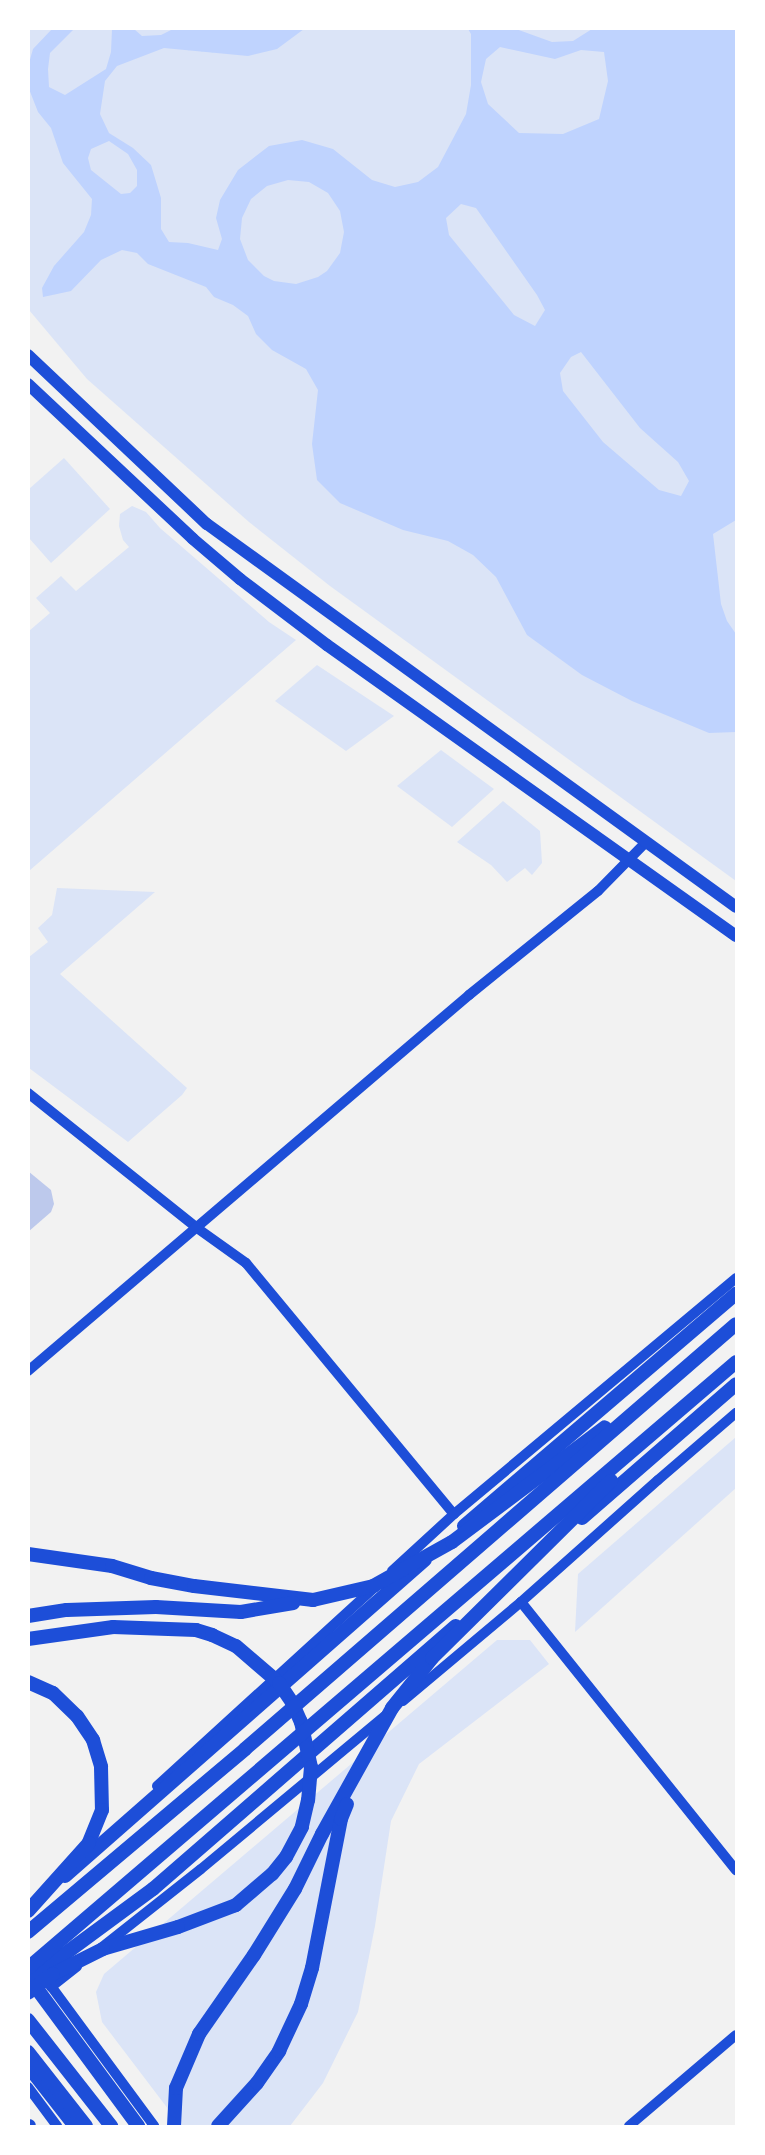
<!DOCTYPE html>
<style>
body{margin:0}
#map{position:relative;width:765px;height:2155px;overflow:hidden;background:#f2f2f2;font-family:"Work Sans",sans-serif}
div>[style]{position:absolute}
[style*='--x']{left:calc(var(--x)*1px);top:calc(var(--y)*1px);width:calc(var(--w)*1px);rotate:calc(var(--a)*1deg)}
.green>*{inset:0;background:#dbe4f7}
.water>*{inset:0;background:#bfd3fe}
.building>*{inset:0;background:#bdc9ec}
.tertiary>*{height:10px;margin:-5px;padding:0 5px;transform-origin:5px;border-radius:5px;background:#1d4ed8}
.secondary>*{height:12px;margin:-6px;padding:0 6px;transform-origin:6px;border-radius:6px;background:#1d4ed8}
.primary>*{height:14px;margin:-7px;padding:0 7px;transform-origin:7px;border-radius:7px;background:#1d4ed8}
.trunk>*{height:14px;margin:-7px;padding:0 7px;transform-origin:7px;border-radius:7px;background:#1d4ed8}
span{translate:-50% -50%;white-space:nowrap;text-align:center;line-height:1.15;-webkit-text-stroke:4.5px #fff;paint-order:stroke}
.frame{position:absolute;inset:0;border:30px solid #fff;pointer-events:none}
</style>
<div id="map">
<div class="green">
<i style="clip-path:polygon(28px 29px,736px 29px,736px 881px,330px 586px,249px 522px,87px 379px,29px 310px)"></i>
<i style="clip-path:polygon(64px 458px,110px 509px,51px 563px,29px 538px,29px 489px)"></i>
<i style="clip-path:polygon(132px 506px,146px 512px,160px 528px,269px 622px,296px 640px,29px 871px,29px 631px,50px 613px,36px 598px,61px 576px,76px 591px,129px 547px,123px 540px,119px 526px,120px 514px)"></i>
<i style="clip-path:polygon(317px 665px,394px 716px,346px 751px,275px 701px)"></i>
<i style="clip-path:polygon(441px 750px,494px 789px,452px 827px,397px 786px)"></i>
<i style="clip-path:polygon(503px 801px,540px 831px,542px 863px,532px 875px,525px 868px,507px 882px,491px 865px,457px 842px)"></i>
<i style="clip-path:polygon(57px 888px,155px 892px,60px 974px,187px 1088px,182px 1095px,128px 1142px,29px 1068px,29px 957px,48px 942px,38px 928px,52px 915px)"></i>
<i style="clip-path:polygon(736px 1437px,736px 1488px,575px 1632px,578px 1574px)"></i>
<i style="clip-path:polygon(497px 1640px,530px 1640px,549px 1664px,419px 1764px,391px 1821px,375px 1926px,358px 2012px,323px 2083px,290px 2126px,181px 2126px,102px 2022px,96px 1992px,104px 1974px)"></i>
</div>
<div class="water">
<i style="clip-path:polygon(evenodd,173px 29px,304px 29px,277px 49px,248px 56px,164px 48px,117px 66px,105px 81px,100px 114px,109px 133px,133px 148px,151px 165px,161px 198px,161px 229px,169px 242px,188px 243px,218px 250px,222px 239px,216px 218px,220px 200px,238px 170px,269px 146px,302px 140px,333px 149px,372px 180px,395px 187px,418px 182px,438px 167px,466px 114px,471px 85px,471px 34px,468px 29px,516px 29px,552px 42px,573px 41px,592px 29px,736px 29px,736px 520px,713px 534px,721px 604px,727px 621px,736px 634px,736px 732px,709px 733px,632px 701px,582px 675px,527px 635px,496px 577px,473px 555px,448px 541px,403px 530px,340px 503px,317px 480px,312px 444px,318px 390px,306px 369px,272px 350px,256px 334px,248px 316px,233px 305px,214px 297px,206px 287px,148px 264px,137px 253px,122px 250px,101px 260px,71px 291px,43px 297px,42px 288px,54px 266px,84px 232px,91px 215px,92px 199px,63px 163px,51px 128px,38px 112px,29px 89px,29px 63px,33px 49px,52px 29px,74px 29px,50px 53px,48px 69px,49px 87px,65px 95px,106px 69px,111px 52px,112px 29px,134px 29px,142px 36px,161px 35px,173px 29px,500px 47px,555px 59px,581px 50px,604px 52px,608px 81px,599px 119px,563px 134px,519px 133px,488px 104px,481px 82px,486px 59px,500px 47px,173px 29px,109px 141px,128px 154px,137px 170px,137px 186px,130px 193px,121px 194px,91px 170px,88px 158px,91px 149px,109px 141px,173px 29px,288px 180px,309px 182px,328px 193px,340px 211px,344px 232px,340px 253px,327px 271px,318px 277px,296px 284px,274px 281px,264px 276px,248px 260px,240px 239px,242px 218px,251px 199px,267px 186px,288px 180px,173px 29px,461px 204px,476px 208px,537px 295px,545px 310px,535px 326px,514px 315px,449px 235px,446px 218px,461px 204px,173px 29px,581px 352px,640px 428px,678px 462px,689px 481px,681px 496px,659px 490px,603px 442px,563px 391px,560px 373px,571px 357px,581px 352px)"></i>
</div>
<div class="building">
<i style="clip-path:polygon(28px 1171px,51px 1190px,54px 1204px,51px 1212px,28px 1232px)"></i>
</div>
<div class="tertiary">
<i style="--x:28;--y:1093;--w:216;--a:38.6"></i>
<i style="--x:197;--y:1228;--w:60;--a:35.5"></i>
<i style="--x:246;--y:1263;--w:326;--a:50.4"></i>
<i style="--x:28;--y:1371;--w:580;--a:-40.45"></i>
<i style="--x:469;--y:995;--w:166;--a:-38.9"></i>
<i style="--x:598;--y:891;--w:67;--a:-45.6"></i>
<i style="--x:392;--y:1571;--w:84;--a:-42.6"></i>
<i style="--x:454;--y:1514;--w:368;--a:-39.9"></i>
<i style="--x:521;--y:1602;--w:344;--a:51.3"></i>
<i style="--x:403;--y:1701;--w:154;--a:-40"></i>
<i style="--x:521;--y:1602;--w:183;--a:-41.7"></i>
<i style="--x:658;--y:1480;--w:103;--a:-40.7"></i>
<i style="--x:157;--y:1786;--w:297;--a:-42.4"></i>
<i style="--x:101;--y:1948;--w:127;--a:-38.3"></i>
<i style="--x:201;--y:1869;--w:241;--a:-39.8"></i>
<i style="--x:48;--y:1982;--w:179;--a:53.6"></i>
<i style="--x:51;--y:1987;--w:33;--a:-38"></i>
<i style="--x:28;--y:2087;--w:49;--a:53.4"></i>
<i style="--x:629;--y:2126;--w:140;--a:-40.4"></i>
</div>
<div class="secondary">
<i style="--x:28;--y:355;--w:246;--a:43.4"></i>
<i style="--x:207;--y:524;--w:653;--a:35.9"></i>
<i style="--x:28;--y:384;--w:226;--a:43.2"></i>
<i style="--x:193;--y:539;--w:62;--a:40.4"></i>
<i style="--x:240;--y:579;--w:109;--a:37.2"></i>
<i style="--x:327;--y:645;--w:502;--a:35.43"></i>
</div>
<div class="primary">
<i style="--x:582;--y:1518;--w:204;--a:-41"></i>
<i style="--x:464;--y:1526;--w:358;--a:-40.5"></i>
<i style="--x:65;--y:1876;--w:479;--a:-41.3"></i>
<i style="--x:29;--y:1978;--w:184;--a:53.6"></i>
<i style="--x:28;--y:1981;--w:155;--a:-36.4"></i>
<i style="--x:153;--y:1889;--w:401;--a:-41"></i>
<i style="--x:28;--y:2066;--w:76;--a:51.9"></i>
</div>
<div class="trunk">
<i style="--x:28;--y:1554;--w:85;--a:8.1"></i>
<i style="--x:112;--y:1566;--w:41;--a:17.1"></i>
<i style="--x:151;--y:1578;--w:44;--a:10.5"></i>
<i style="--x:194;--y:1586;--w:120;--a:6.7"></i>
<i style="--x:313;--y:1600;--w:62;--a:-13.1"></i>
<i style="--x:373;--y:1586;--w:90;--a:-29.1"></i>
<i style="--x:452;--y:1542;--w:191;--a:-36.9"></i>
<i style="--x:28;--y:1616;--w:39;--a:-9"></i>
<i style="--x:67;--y:1610;--w:89;--a:-1.9"></i>
<i style="--x:156;--y:1607;--w:85;--a:3.4"></i>
<i style="--x:241;--y:1612;--w:53;--a:-9.8"></i>
<i style="--x:28;--y:1639;--w:86;--a:-8"></i>
<i style="--x:113;--y:1627;--w:83;--a:2.1"></i>
<i style="--x:196;--y:1630;--w:17;--a:17"></i>
<i style="--x:212;--y:1635;--w:26;--a:25"></i>
<i style="--x:236;--y:1646;--w:57;--a:40.7"></i>
<i style="--x:279;--y:1683;--w:23;--a:56"></i>
<i style="--x:292;--y:1702;--w:22;--a:66"></i>
<i style="--x:301;--y:1722;--w:46;--a:77.5"></i>
<i style="--x:311;--y:1767;--w:33;--a:95"></i>
<i style="--x:308;--y:1800;--w:28;--a:103"></i>
<i style="--x:302;--y:1827;--w:34;--a:118"></i>
<i style="--x:286;--y:1857;--w:22;--a:129"></i>
<i style="--x:272;--y:1874;--w:48;--a:139.3"></i>
<i style="--x:236;--y:1905;--w:62;--a:159.2"></i>
<i style="--x:178;--y:1927;--w:78;--a:163.7"></i>
<i style="--x:103;--y:1949;--w:56;--a:153.4"></i>
<i style="--x:53;--y:1974;--w:31;--a:143"></i>
<i style="--x:28;--y:1682;--w:27;--a:24"></i>
<i style="--x:53;--y:1693;--w:33;--a:44"></i>
<i style="--x:77;--y:1716;--w:29;--a:56"></i>
<i style="--x:93;--y:1740;--w:28;--a:73"></i>
<i style="--x:101;--y:1767;--w:43;--a:88.7"></i>
<i style="--x:102;--y:1810;--w:35;--a:112"></i>
<i style="--x:89;--y:1843;--w:91;--a:131.9"></i>
<i style="--x:28;--y:1932;--w:284;--a:-40.1"></i>
<i style="--x:245;--y:1749;--w:649;--a:-40.88"></i>
<i style="--x:28;--y:1968;--w:932;--a:-40.56"></i>
<i style="--x:28;--y:2020;--w:135;--a:51.9"></i>
<i style="--x:28;--y:2052;--w:94;--a:51.9"></i>
<i style="--x:28;--y:2126;--w:1;--a:0"></i>
<i style="--x:174;--y:2126;--w:38;--a:-87"></i>
<i style="--x:176;--y:2088;--w:59;--a:-66.9"></i>
<i style="--x:199;--y:2034;--w:96;--a:-55.2"></i>
<i style="--x:254;--y:1955;--w:78;--a:-58.2"></i>
<i style="--x:295;--y:1889;--w:61;--a:-63.9"></i>
<i style="--x:322;--y:1834;--w:144;--a:-60.9"></i>
<i style="--x:392;--y:1708;--w:64;--a:-51.3"></i>
<i style="--x:432;--y:1658;--w:252;--a:-44.7"></i>
<i style="--x:218;--y:2126;--w:58;--a:-47.8"></i>
<i style="--x:257;--y:2083;--w:39;--a:-55"></i>
<i style="--x:279;--y:2051;--w:52;--a:-64.9"></i>
<i style="--x:301;--y:2004;--w:38;--a:-73"></i>
<i style="--x:312;--y:1968;--w:152;--a:-79"></i>
<i style="--x:341;--y:1819;--w:16;--a:-68"></i>
</div>
<div class="frame"></div>
</div>
